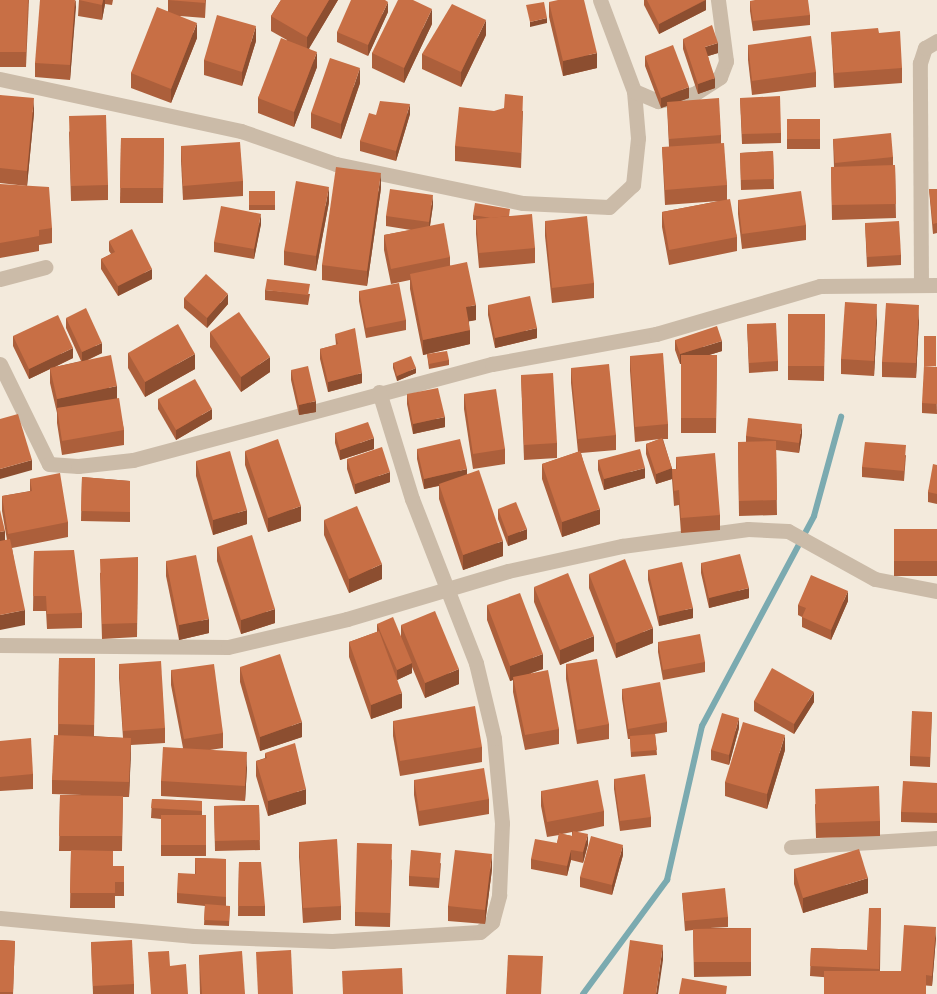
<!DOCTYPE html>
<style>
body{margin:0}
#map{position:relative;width:937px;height:994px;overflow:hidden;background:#f3eadc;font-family:"Alegreya Sans",sans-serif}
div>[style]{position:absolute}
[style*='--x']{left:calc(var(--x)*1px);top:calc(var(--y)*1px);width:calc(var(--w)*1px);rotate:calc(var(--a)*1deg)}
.stream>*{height:6px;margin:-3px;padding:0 3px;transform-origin:3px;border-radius:3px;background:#7baab0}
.minor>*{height:15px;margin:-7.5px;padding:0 7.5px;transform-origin:7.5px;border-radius:7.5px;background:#cbbba8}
.wall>*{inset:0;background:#ac5f3b}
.shaded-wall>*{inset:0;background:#8c4e30}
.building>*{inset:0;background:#c86f45}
span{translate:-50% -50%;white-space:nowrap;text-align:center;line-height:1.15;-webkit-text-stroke:4.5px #faf3e9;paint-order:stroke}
</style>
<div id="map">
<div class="stream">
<i style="--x:583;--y:994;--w:142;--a:-53.6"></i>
<i style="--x:667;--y:880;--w:158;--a:-77.2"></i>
<i style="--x:702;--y:726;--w:238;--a:-61.9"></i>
<i style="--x:814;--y:516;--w:103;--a:-74.7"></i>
</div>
<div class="minor">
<i style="--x:0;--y:79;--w:247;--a:12.2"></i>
<i style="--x:241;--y:131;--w:101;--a:19.2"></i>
<i style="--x:336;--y:164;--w:191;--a:11.8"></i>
<i style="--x:523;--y:203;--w:86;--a:2.7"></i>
<i style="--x:609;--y:207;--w:33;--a:-43"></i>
<i style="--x:633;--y:185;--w:47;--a:-83.9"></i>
<i style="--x:638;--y:138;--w:47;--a:-94.9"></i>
<i style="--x:634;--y:91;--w:97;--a:-110.5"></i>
<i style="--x:634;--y:91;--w:26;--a:23"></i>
<i style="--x:658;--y:101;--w:37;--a:-11"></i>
<i style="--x:694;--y:94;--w:31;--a:-33"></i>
<i style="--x:720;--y:77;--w:17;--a:-69"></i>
<i style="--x:726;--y:61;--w:62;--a:-97.5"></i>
<i style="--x:0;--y:279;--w:47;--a:-14.9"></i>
<i style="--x:921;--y:285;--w:222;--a:-90.3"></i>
<i style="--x:920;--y:63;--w:16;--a:-72"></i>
<i style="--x:925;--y:48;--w:14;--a:-30"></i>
<i style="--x:0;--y:364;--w:111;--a:63.9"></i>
<i style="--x:49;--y:464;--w:29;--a:4"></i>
<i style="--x:78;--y:466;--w:55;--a:-6.2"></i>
<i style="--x:133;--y:460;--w:372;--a:-15"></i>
<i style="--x:492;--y:364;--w:167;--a:-10.4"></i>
<i style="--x:656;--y:334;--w:171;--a:-16.3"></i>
<i style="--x:820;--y:286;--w:117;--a:-0.5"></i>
<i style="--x:0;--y:645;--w:228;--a:0.5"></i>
<i style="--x:228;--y:647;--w:122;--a:-13.2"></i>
<i style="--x:347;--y:619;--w:168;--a:-16.6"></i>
<i style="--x:508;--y:571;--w:117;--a:-12.4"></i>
<i style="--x:622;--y:546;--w:127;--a:-7.7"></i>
<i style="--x:748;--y:529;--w:40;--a:2.9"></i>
<i style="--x:788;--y:531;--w:99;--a:28.9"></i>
<i style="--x:875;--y:579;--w:63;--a:11"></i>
<i style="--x:791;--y:847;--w:146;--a:-3.5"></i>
<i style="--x:0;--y:918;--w:195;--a:5.3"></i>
<i style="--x:194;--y:936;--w:138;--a:2.1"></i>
<i style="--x:332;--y:941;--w:148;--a:-3.5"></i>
<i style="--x:480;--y:932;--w:16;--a:-40"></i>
<i style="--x:492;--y:922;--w:28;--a:-75"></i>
<i style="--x:499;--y:895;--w:72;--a:-87.6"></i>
<i style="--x:502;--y:823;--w:85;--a:-95.4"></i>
<i style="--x:494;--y:738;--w:77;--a:-103.5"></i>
<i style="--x:476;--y:663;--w:176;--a:-111.3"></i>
<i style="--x:412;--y:499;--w:112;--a:-107.1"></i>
</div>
<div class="wall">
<i style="clip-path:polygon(0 0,29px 0,26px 67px,0 67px)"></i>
<i style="clip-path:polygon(76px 0,70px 80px,35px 77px,35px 63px)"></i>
<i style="clip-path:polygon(79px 0,113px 0,112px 5px,105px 4px,102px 20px,78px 16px)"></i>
<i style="clip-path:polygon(168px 0,206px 0,205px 18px,180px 16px,197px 38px,171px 103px,131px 88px,131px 73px,168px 11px)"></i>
<i style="clip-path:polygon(281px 0,338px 0,309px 48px,317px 67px,294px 127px,258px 113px,258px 98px,287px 40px,271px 31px,271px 16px)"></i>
<i style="clip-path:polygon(644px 0,706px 0,706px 10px,659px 34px,644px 5px)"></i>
<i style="clip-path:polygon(750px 1px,810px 15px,810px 25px,753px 31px,750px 11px)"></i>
<i style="clip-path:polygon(549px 2px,597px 68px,563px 76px,549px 17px)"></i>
<i style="clip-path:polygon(388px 12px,368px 56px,337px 42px,337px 32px)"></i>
<i style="clip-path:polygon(432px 24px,404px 83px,372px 68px,372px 53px)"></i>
<i style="clip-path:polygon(831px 32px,879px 33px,902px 68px,902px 83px,834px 88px)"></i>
<i style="clip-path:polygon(486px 35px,461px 87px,422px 69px,422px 54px)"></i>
<i style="clip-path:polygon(683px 39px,718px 53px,708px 56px,715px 88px,698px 94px,683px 49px)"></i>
<i style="clip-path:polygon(256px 41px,242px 86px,204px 75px,204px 60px)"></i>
<i style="clip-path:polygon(748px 45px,816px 72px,816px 87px,752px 95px,748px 60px)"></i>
<i style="clip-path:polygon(645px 56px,689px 98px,680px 101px,721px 135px,721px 143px,727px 185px,727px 199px,737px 237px,737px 251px,669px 265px,662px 227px,662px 212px,719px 201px,665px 205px,662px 147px,669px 147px,667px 106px,661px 108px,645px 66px)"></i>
<i style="clip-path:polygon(360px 83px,341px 139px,311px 128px,311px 113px)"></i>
<i style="clip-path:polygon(0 95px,34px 113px,27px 186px,0 183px)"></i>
<i style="clip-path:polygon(740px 98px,781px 133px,781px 143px,742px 144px)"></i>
<i style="clip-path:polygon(494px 111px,523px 111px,521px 168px,455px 161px,455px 146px)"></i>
<i style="clip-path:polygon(410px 114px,396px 161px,360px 151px,360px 141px,376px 115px)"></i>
<i style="clip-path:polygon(787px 119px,820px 119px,820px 149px,787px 149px)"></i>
<i style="clip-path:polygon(69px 131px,108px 185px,108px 200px,71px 201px)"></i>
<i style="clip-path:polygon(121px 138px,164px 138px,163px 203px,120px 203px)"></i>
<i style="clip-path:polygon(833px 139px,893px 157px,893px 165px,895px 165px,896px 218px,832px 220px,831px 167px,834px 167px)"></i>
<i style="clip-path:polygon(181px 146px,243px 181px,243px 196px,183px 200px,181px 161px)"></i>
<i style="clip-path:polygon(773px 151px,774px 189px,741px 190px,740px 153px)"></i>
<i style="clip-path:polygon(0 184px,52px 228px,52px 243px,39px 245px,39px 251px,0 258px)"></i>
<i style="clip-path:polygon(381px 188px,367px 286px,322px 280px,322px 265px)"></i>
<i style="clip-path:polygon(929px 189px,937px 189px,937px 233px,933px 234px)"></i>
<i style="clip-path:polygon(249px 191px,275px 191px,275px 210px,249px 210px)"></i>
<i style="clip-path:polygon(738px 200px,806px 225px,806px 240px,742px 249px,738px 214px)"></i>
<i style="clip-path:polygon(329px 202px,316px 271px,284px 265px,284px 251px)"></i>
<i style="clip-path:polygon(433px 205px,430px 226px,450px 257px,450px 265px,476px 320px,469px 321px,470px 344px,423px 355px,410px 289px,410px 280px,391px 284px,384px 250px,384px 235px,411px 230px,386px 226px,386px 216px)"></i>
<i style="clip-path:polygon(473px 215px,510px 216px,535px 248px,535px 263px,479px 268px,476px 234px,476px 220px,473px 220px)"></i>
<i style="clip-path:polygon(545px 221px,594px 283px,594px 298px,552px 303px,545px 236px)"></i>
<i style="clip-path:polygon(865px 223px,901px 255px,901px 265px,867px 267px)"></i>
<i style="clip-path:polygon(261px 224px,254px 259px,214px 252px,214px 242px)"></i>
<i style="clip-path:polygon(109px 241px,152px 279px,118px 296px,101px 269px,101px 259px,111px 254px,109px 251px)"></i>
<i style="clip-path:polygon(265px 290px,310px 294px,308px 305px,265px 300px)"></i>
<i style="clip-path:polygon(359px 291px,406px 320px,406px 330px,366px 338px,359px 301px)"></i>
<i style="clip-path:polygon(184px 298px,228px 304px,207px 328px,184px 308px)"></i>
<i style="clip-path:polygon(488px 305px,537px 338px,495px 348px,488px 315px)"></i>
<i style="clip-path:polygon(788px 314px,825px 314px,824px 381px,788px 380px)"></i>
<i style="clip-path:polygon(66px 318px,102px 353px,88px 360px,117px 398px,124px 430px,124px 445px,62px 455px,57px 423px,57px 413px,50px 383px,50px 369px,29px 379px,13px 346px,13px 336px,73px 358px,55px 367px,81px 361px,66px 328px)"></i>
<i style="clip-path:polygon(877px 319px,874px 376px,841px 374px,841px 359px)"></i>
<i style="clip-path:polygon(919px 319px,916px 378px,882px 377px,882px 362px)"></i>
<i style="clip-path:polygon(747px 324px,778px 361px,778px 371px,749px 373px)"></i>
<i style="clip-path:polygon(210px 332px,270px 372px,241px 392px,210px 347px)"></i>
<i style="clip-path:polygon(335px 334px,362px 383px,328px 392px,320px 359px,320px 349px,336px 345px)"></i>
<i style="clip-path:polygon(675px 340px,722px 351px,709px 355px,717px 355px,716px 433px,681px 433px,681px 364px,680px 364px,675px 350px)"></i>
<i style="clip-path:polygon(128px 353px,195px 369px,145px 397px,128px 368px)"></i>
<i style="clip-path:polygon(427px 354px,449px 360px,449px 365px,429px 369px)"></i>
<i style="clip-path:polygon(630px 356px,668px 424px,668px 439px,663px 439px,672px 469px,676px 469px,676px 457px,720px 515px,720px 530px,681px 533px,679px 505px,674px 506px,672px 479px,656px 484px,646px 454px,646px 444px,660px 439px,635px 442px,630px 371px)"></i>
<i style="clip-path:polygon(393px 363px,416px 373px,397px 381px,393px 368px)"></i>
<i style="clip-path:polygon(936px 366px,937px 414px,922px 413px,922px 403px)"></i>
<i style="clip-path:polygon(571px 368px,616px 435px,616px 450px,581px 453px,600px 524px,562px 537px,542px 479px,542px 464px,578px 452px,571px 383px)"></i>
<i style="clip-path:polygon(291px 370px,316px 412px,299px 415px,291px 380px)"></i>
<i style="clip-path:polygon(521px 375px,557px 443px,557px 458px,524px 460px)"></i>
<i style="clip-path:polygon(407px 394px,445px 427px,413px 434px,407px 404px)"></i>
<i style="clip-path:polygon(464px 394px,505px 449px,505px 464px,473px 469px,464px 409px)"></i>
<i style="clip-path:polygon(158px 399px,212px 419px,176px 440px,158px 409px)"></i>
<i style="clip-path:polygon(335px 433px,374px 449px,340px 460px,335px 443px)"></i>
<i style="clip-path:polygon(802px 434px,799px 453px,776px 450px,777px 515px,739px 516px,738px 442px,746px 442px,746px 436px)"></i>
<i style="clip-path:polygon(417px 449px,467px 474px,503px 556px,463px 570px,439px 499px,439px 486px,424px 489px,417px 459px)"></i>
<i style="clip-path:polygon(245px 451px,301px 521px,268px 532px,245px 465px)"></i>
<i style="clip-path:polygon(906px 455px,904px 481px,862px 477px,862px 467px)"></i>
<i style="clip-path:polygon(347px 459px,390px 482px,355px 494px,347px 469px)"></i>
<i style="clip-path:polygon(598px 460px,645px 478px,604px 490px,598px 470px)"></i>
<i style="clip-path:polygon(196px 461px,247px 524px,213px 535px,196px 476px)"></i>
<i style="clip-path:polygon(937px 465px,937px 504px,928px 502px,928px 492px)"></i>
<i style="clip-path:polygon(82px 477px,130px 481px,130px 522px,81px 521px)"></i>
<i style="clip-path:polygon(30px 479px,68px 522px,68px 537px,12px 548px,25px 625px,5px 540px,7px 540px,2px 511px,2px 496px,30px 491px)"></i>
<i style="clip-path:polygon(498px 509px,527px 539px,508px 546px,498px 519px)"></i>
<i style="clip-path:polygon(324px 520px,382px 579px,349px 593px,324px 535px)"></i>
<i style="clip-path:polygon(894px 529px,937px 529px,937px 576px,894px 576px)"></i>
<i style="clip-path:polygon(217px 547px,275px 623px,241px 634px,217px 561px)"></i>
<i style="clip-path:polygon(34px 551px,82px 613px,82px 628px,47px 629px,46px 611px,33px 611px)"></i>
<i style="clip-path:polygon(138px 557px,137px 637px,102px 639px,100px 573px)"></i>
<i style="clip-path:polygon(166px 561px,209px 633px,179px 640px,166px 576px)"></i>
<i style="clip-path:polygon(701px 563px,749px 598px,709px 608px,701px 573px)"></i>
<i style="clip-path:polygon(648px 570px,693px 618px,659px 626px,648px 580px)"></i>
<i style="clip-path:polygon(589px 574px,653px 643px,616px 658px,589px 588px)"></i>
<i style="clip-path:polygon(534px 587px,594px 651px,560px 665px,534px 602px)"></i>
<i style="clip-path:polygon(848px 601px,831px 640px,802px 627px,802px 617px,798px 615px,798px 605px)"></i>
<i style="clip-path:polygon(487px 605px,543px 669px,531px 673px,559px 729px,559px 744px,525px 750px,513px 692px,513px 680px,510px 681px,487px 620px)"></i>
<i style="clip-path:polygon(377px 624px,401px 637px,401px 625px,459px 684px,425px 698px,412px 667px,412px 673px,397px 680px,402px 708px,371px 719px,349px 657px,349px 642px,377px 632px)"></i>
<i style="clip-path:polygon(658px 642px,705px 662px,705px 672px,663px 680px,658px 652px)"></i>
<i style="clip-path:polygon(59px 658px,95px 658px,94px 736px,123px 738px,119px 678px,119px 664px,165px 728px,165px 743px,131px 745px,129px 797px,123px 797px,122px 851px,113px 851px,113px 866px,124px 866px,124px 896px,115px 896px,115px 908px,70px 908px,71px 851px,59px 851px,60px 795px,82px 795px,52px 794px,52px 780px,58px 735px)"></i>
<i style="clip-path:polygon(566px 664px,609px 724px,609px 739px,577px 744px,566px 679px)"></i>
<i style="clip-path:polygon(240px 667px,302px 737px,260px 751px,240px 682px)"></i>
<i style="clip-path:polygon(171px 670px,223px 733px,223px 748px,210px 750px,247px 767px,245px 801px,161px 796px,161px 781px,183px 748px,171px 685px)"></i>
<i style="clip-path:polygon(622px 689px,667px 722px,667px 732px,655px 734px,657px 755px,631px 757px,630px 739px,628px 739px,622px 699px)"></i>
<i style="clip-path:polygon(754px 701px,814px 702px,794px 734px,754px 711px)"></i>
<i style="clip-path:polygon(932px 712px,930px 767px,910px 766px,910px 756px)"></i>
<i style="clip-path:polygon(393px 721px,482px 747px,482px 762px,400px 776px,393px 736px)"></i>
<i style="clip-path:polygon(739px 728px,729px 765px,711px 760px,711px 750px)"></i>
<i style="clip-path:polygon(0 741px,33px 774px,33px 789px,0 791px)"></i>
<i style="clip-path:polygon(785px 750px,767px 809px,725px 796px,725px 782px)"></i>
<i style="clip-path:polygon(265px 753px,306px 804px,268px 816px,256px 776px,256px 761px,265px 758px)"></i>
<i style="clip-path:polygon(614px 779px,651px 817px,651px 827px,620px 831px,614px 789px)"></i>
<i style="clip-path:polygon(414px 780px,489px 799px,489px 814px,419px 826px,414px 795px)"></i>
<i style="clip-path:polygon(937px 783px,937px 823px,901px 822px,901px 812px)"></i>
<i style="clip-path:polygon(evenodd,541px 791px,604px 811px,604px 826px,577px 832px,588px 844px,583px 863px,571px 860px,567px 876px,531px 869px,531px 859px,557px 843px,559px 835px,547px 837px,541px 806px,541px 791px,572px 832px,572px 836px,562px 834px,572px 832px)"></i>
<i style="clip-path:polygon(152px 799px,202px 801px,202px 815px,206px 815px,206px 856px,161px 856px,161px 819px,151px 818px)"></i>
<i style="clip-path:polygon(815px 804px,880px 821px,880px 836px,816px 838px)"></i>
<i style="clip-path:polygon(259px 805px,260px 850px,215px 851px,214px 806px)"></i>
<i style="clip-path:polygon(299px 842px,341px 906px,341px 920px,303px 923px,299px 857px)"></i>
<i style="clip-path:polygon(623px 855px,612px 895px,580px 887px,580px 877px)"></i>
<i style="clip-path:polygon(195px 858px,226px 859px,226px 906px,230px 906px,229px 926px,204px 925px,205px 906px,177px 903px,177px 893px,195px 874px)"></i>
<i style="clip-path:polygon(392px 859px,390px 927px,355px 926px,355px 912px)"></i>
<i style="clip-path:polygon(239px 862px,265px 906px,265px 916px,238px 916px)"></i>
<i style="clip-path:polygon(441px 863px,439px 888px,409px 886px,409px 876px)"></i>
<i style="clip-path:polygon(492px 869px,485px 924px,448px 921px,448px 906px)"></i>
<i style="clip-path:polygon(794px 869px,868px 893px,803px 913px,794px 884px)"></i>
<i style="clip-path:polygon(682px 893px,728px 917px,728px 927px,710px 928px,751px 928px,751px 976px,694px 977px,693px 930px,685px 931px)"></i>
<i style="clip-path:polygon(881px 908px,880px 971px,901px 971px,936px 937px,932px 986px,810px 976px,811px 948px,867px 950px)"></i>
<i style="clip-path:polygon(0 940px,15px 941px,13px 994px,0 994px)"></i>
<i style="clip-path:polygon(91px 942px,134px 984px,134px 994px,93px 994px)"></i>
<i style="clip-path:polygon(199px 955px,245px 994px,200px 994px)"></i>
</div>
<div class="shaded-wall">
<i style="clip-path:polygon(75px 0,76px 7px,70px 80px,70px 65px)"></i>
<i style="clip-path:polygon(103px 0,105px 0,105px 4px,102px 20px,102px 5px)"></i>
<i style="clip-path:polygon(329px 0,338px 0,307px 52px,307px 37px)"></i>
<i style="clip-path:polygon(706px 0,706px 10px,659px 34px,659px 24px)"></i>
<i style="clip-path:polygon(388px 2px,388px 12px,368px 56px,368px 45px)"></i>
<i style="clip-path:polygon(432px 9px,432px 24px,404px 83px,404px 68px)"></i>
<i style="clip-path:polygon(547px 18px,547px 23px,530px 27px,530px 22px)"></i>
<i style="clip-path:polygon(486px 20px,486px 35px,461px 87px,461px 72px)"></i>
<i style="clip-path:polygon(197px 23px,197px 38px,171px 103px,171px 89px)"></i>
<i style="clip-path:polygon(256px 26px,256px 41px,242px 86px,242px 72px)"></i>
<i style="clip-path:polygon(718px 43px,718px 53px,705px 57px,705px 47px)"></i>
<i style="clip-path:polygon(317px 52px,317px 67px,294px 127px,294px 112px)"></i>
<i style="clip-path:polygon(597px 53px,597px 68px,563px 76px,563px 61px)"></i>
<i style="clip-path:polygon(360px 68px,360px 83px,341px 139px,341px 124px)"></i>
<i style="clip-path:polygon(715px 78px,715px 88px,698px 94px,698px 84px)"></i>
<i style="clip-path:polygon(689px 87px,689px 98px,661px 108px,661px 98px)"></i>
<i style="clip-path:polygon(34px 98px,34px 113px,27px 186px,27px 171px)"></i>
<i style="clip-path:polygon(410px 104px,410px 114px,396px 161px,396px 151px)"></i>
<i style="clip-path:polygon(381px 173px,381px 188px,367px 286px,367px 271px)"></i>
<i style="clip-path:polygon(329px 187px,329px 202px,316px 271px,316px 256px)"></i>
<i style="clip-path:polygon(433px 195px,433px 205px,429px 232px,429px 222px)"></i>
<i style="clip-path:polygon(261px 214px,261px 224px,254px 259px,254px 249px)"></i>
<i style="clip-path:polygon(152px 269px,152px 279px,118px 296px,118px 286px)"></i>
<i style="clip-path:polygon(228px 294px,228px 304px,207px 328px,207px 318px)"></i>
<i style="clip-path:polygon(877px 304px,877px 319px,874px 376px,874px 361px)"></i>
<i style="clip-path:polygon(476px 305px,476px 320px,466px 322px,466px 307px)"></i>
<i style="clip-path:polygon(919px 305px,919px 319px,916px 378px,916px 363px)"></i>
<i style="clip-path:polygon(537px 328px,537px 338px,495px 348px,495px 338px)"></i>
<i style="clip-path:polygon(470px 330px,470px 344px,423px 355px,423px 340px)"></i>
<i style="clip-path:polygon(722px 341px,722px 351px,680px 364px,680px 354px)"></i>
<i style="clip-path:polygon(102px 343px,102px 353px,82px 362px,82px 352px)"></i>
<i style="clip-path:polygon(73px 348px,73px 358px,29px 379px,29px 369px)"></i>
<i style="clip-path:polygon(195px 354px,195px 369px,145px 397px,145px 382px)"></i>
<i style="clip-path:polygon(270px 357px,270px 372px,241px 392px,241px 377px)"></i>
<i style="clip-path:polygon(416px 368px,416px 373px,397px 381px,397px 376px)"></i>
<i style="clip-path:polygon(362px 373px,362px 383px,328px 392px,328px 382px)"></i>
<i style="clip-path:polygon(117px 386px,117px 401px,57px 408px,57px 399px)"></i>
<i style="clip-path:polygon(316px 401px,316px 412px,299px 415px,299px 405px)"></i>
<i style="clip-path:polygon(212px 409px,212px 419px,176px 440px,176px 430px)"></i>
<i style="clip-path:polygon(445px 417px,445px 427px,413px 434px,413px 424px)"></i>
<i style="clip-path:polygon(802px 424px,802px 434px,799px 453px,799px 443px)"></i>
<i style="clip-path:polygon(374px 438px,374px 449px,340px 460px,340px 450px)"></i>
<i style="clip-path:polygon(32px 460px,32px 470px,0 479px,0 469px)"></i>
<i style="clip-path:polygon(645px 468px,645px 478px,604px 490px,604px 479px)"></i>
<i style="clip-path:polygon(672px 468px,672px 479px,656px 484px,656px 474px)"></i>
<i style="clip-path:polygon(467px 469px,467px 479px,424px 489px,424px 479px)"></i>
<i style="clip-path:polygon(390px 472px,390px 482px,355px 494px,355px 484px)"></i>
<i style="clip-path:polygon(301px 506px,301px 521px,268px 532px,268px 518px)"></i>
<i style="clip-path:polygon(600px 509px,600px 524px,562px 537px,562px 522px)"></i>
<i style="clip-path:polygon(247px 510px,247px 524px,213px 535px,213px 520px)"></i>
<i style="clip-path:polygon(527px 529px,527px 539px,508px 546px,508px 536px)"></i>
<i style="clip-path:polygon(5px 531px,5px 541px,0 542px,0 532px)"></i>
<i style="clip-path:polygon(503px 541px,503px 556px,463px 570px,463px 555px)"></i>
<i style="clip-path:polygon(382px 564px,382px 579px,349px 593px,349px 579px)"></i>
<i style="clip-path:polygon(749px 588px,749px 598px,709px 608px,709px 598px)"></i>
<i style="clip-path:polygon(848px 591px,848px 601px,831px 640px,831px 630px)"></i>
<i style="clip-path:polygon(693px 608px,693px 618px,659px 626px,659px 616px)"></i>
<i style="clip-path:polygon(275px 609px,275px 623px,241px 634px,241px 620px)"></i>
<i style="clip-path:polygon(25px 610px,25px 625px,0 630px,0 615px)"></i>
<i style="clip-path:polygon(209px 619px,209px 633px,179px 640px,179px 625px)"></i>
<i style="clip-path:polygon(653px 628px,653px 643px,616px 658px,616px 643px)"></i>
<i style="clip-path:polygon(594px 636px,594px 651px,560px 665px,560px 650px)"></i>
<i style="clip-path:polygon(543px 654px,543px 669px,514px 679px,513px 677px,513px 680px,510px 681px,510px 666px)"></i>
<i style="clip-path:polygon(412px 663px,412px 673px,397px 680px,397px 670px)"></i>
<i style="clip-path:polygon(459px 669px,459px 684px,425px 698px,425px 683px)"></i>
<i style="clip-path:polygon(814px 692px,814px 702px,794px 734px,794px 724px)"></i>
<i style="clip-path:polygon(402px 693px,402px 708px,371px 719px,371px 705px)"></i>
<i style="clip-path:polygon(739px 718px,739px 728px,729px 765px,729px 755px)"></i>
<i style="clip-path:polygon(302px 722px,302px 737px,260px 751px,260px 737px)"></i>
<i style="clip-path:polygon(785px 735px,785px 750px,767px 809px,767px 794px)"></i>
<i style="clip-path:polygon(131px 738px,131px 753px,129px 797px,129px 782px)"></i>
<i style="clip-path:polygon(247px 752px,247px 767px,245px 801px,245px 786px)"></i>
<i style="clip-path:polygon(306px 789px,306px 804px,268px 816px,268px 801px)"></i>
<i style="clip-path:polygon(588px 834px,588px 844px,583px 863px,583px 852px)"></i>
<i style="clip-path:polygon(623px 845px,623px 855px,612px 895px,612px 885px)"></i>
<i style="clip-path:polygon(571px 850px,571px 860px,567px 876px,567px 866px)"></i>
<i style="clip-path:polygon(492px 854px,492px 869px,485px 924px,485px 910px)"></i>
<i style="clip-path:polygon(868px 878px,868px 893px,803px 913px,803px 898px)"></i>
<i style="clip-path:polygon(936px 927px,936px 937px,932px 986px,932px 976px)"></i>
<i style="clip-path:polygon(663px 945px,663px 960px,658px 994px,656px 994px)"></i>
</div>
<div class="building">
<i style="clip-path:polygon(0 0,28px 0,26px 52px,0 52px)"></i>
<i style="clip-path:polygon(40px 0,75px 0,70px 65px,35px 63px)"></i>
<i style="clip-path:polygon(79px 0,103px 0,102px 5px)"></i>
<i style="clip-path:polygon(168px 0,205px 0,205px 3px)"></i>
<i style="clip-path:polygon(281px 0,329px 0,307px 37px,271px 16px)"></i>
<i style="clip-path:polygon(351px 0,385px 0,388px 2px,368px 45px,337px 32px)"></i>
<i style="clip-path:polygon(398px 0,413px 0,432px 9px,404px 68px,372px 53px)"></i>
<i style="clip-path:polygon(558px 0,584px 0,597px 53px,563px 61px,549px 2px)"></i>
<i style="clip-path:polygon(647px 0,705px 0,659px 24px)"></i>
<i style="clip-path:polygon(755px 0,808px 0,810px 15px,753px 21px,750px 1px)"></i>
<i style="clip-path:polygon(544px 2px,547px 18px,530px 22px,526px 5px)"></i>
<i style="clip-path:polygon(452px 4px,486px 20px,461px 72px,422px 54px)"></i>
<i style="clip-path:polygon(157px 7px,197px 23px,171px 89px,131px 73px)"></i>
<i style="clip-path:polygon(217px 15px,256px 26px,242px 72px,204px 60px)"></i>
<i style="clip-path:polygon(712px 25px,718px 43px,705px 47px,715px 78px,698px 84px,683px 39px)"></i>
<i style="clip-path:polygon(878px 28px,879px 33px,900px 31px,902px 68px,834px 73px,831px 32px)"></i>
<i style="clip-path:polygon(811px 36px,816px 72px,752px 81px,748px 45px)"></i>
<i style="clip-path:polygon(281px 38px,317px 52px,294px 112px,258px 98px)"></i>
<i style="clip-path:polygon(673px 45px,689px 87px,661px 98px,645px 56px)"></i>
<i style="clip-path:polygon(330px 58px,360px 68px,341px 124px,311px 113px)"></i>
<i style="clip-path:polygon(505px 94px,523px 96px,521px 153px,455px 146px,459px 107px,494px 111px,504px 108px)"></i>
<i style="clip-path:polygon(0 95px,34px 98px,27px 171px,0 168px)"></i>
<i style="clip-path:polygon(780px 96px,781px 133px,742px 134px,740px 98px)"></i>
<i style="clip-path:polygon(719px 98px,721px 135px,669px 139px,667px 102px)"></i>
<i style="clip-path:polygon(380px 101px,410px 104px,396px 151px,360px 141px,369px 113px,376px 115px)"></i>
<i style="clip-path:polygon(106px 115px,108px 185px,71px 186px,69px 116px)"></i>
<i style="clip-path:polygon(787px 119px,820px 119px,820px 139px,787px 139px)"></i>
<i style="clip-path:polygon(891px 133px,893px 157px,835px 163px,833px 139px)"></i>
<i style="clip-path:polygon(121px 138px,164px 138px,163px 188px,120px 188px)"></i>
<i style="clip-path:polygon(240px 142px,243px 181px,183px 186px,181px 146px)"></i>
<i style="clip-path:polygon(724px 143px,727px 185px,665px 190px,662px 147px)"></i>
<i style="clip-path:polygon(773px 151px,774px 179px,741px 180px,740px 153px)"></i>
<i style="clip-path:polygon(895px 165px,896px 204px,832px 205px,831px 167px)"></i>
<i style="clip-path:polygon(336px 167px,381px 173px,367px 271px,322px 265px)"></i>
<i style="clip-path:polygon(296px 181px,329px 187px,316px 256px,284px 251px)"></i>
<i style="clip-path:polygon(0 184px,49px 187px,52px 228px,39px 230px,39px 236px,0 243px)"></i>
<i style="clip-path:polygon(390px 189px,433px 195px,429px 222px,386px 216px)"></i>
<i style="clip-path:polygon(929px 189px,937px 189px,937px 223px,933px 224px)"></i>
<i style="clip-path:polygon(249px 191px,275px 191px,275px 205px,249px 205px)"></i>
<i style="clip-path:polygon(801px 191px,806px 225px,742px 234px,738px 200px)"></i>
<i style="clip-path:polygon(730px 199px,737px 237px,669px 250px,662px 212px)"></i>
<i style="clip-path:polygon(475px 203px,510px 209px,509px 216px,491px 218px,473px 215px)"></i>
<i style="clip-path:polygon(221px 206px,261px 214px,254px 249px,214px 242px)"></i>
<i style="clip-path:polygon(532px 214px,535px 248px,479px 253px,476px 219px)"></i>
<i style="clip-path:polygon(587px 216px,594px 283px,552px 288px,545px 221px)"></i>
<i style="clip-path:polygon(899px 221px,901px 255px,867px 257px,865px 223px)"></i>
<i style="clip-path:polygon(444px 223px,450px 257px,391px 269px,384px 235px)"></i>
<i style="clip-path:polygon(132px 229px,152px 269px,118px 286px,101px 259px,115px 252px,109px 241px)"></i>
<i style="clip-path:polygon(467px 262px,476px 305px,466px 307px,470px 330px,423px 340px,410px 274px)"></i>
<i style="clip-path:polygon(206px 274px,228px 294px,207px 318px,184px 298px)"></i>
<i style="clip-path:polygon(267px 279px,310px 284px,308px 295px,265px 290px)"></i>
<i style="clip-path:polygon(399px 283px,406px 320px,366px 328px,359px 291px)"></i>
<i style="clip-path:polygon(530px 296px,537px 328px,495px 338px,488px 305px)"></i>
<i style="clip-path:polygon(845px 302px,877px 304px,874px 361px,841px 359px)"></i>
<i style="clip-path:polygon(886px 303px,919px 305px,916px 363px,882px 362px)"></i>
<i style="clip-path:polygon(86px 308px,102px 343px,82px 352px,66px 318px)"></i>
<i style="clip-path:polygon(239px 312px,270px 357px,241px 377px,210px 332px)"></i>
<i style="clip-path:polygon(788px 314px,825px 314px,824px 366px,788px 366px)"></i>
<i style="clip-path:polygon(58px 315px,73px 348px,29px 369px,13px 336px)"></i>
<i style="clip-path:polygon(776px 323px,778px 361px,749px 363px,747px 324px)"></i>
<i style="clip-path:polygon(178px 324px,195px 354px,145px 382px,128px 353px)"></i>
<i style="clip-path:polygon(717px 326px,722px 341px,680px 354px,675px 340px)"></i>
<i style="clip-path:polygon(355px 328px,362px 373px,328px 382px,320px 349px,338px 344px,335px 334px)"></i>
<i style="clip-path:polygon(924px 336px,936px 336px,936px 366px,924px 366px,924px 367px)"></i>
<i style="clip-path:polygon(447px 351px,449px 360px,429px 364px,427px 354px)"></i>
<i style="clip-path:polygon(663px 353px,668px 424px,635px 427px,630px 356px)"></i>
<i style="clip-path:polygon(111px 355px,117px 386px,57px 399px,50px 368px)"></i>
<i style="clip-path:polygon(681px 355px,717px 355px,716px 418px,681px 418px)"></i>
<i style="clip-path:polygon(411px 356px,416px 368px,397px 376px,393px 363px)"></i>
<i style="clip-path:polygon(609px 364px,616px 435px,578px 439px,571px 368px)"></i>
<i style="clip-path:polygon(308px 366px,316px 401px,299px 405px,291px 370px)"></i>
<i style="clip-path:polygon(924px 366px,937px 367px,937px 404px,922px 403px)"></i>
<i style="clip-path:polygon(553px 373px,557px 443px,524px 445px,521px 375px)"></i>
<i style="clip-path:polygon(195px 379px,212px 409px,176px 430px,158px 399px)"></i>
<i style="clip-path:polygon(438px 388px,445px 417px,413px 424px,407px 394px)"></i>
<i style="clip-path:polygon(496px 389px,505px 449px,473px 454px,464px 394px)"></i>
<i style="clip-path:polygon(119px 398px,124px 430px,62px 441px,57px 408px)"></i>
<i style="clip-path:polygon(18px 414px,32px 460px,0 469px,0 419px)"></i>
<i style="clip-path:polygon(748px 418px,802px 424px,799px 443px,746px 436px)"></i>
<i style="clip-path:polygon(368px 422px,374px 438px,340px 450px,335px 433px)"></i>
<i style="clip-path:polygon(662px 438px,672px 468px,656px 474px,646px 444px)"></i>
<i style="clip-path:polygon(278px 439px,301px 506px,268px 518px,245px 451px)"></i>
<i style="clip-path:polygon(460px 439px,467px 469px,424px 479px,417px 449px)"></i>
<i style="clip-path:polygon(776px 441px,777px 500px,739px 501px,738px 442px)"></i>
<i style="clip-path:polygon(865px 442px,906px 445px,904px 471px,862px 467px)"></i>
<i style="clip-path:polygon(382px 447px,390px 472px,355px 484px,347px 459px)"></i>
<i style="clip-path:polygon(640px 449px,645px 468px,604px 479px,598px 460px)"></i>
<i style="clip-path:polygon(230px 451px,247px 510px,213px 520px,196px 461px)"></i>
<i style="clip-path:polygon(580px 451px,600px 509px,562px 522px,542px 464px)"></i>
<i style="clip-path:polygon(715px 453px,720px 515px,681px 518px,679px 490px,674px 491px,672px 469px,677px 469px,676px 457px)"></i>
<i style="clip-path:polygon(933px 464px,937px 465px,937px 494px,928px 492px)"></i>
<i style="clip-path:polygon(479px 470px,503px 541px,463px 555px,439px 484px)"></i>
<i style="clip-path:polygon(60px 473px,68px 522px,8px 534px,2px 496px,32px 491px,30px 479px)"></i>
<i style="clip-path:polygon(82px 477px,130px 481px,130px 512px,81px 511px)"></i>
<i style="clip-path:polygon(516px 502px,527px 529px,508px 536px,498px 509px)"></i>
<i style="clip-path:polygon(357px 506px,382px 564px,349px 579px,324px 520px)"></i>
<i style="clip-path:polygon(0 510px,5px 531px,0 532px)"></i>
<i style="clip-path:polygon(894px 529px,937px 529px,937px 561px,894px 561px)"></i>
<i style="clip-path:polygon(252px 535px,275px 609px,241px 620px,217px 547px)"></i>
<i style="clip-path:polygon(10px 539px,25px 610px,0 615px,0 541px)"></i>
<i style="clip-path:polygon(74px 550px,82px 613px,47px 614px,46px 596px,33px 596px,34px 551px)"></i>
<i style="clip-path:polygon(740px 554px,749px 588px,709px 598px,701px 563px)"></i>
<i style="clip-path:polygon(196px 555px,209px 619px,179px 625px,166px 561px)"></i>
<i style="clip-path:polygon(138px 557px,137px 623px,102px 624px,100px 559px)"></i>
<i style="clip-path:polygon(625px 559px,653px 628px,616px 643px,589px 574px)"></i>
<i style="clip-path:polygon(682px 562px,693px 608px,659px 616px,648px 570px)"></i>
<i style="clip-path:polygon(568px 573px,594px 636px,560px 650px,534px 587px)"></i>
<i style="clip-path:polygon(811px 575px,848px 591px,831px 630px,802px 617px,806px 608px,798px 605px)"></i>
<i style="clip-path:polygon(520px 593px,543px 654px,510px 666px,487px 605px)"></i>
<i style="clip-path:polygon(435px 611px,459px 669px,425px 683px,401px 625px)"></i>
<i style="clip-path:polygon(393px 617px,412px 663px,397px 670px,377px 624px)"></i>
<i style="clip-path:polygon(379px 631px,402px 693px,371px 705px,349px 642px)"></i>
<i style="clip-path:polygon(700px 634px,705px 662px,663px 670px,658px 642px)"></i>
<i style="clip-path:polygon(280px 654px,302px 722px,260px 737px,240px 667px)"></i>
<i style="clip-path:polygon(59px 658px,95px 658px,94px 725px,58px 724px)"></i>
<i style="clip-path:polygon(597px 659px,609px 724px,577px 730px,566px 664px)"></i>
<i style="clip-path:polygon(161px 661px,165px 728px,123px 731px,119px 664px)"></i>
<i style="clip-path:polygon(214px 664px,223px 733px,184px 739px,171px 670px)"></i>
<i style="clip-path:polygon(772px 668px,814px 692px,794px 724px,754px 701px)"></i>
<i style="clip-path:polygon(548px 670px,559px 729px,525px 735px,513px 677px)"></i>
<i style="clip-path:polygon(660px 682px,667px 722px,628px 729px,622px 689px)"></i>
<i style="clip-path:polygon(475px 706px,482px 747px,400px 761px,393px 721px)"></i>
<i style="clip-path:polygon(912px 711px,932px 712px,930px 757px,910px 756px)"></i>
<i style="clip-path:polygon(722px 713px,739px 718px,729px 755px,711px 750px)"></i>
<i style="clip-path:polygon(743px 722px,785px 735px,767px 794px,725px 782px)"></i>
<i style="clip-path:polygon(655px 734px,657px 750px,631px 752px,630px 736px)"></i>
<i style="clip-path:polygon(54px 735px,131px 738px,129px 782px,52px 780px)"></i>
<i style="clip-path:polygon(31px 738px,33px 774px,0 777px,0 741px)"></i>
<i style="clip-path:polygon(295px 743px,306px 789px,268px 801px,256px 761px,267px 758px,265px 753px)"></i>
<i style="clip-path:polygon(163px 747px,247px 752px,245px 786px,161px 781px)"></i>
<i style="clip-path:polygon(484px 768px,489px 799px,419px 811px,414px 780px)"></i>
<i style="clip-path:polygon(645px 774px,651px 817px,620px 821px,614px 779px)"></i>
<i style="clip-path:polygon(598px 780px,604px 811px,547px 822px,541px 791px)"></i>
<i style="clip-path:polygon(903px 781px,937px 783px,937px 813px,901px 812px)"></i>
<i style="clip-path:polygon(879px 786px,880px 821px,816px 823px,815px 789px)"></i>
<i style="clip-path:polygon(60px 795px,123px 796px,122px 836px,59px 836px)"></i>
<i style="clip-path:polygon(152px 799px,202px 801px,202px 811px,151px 808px)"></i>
<i style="clip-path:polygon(259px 805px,260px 840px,215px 841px,214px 806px)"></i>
<i style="clip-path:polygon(161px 815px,206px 815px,206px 845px,161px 845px)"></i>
<i style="clip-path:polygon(573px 831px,588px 834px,583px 852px,571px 850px,567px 866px,531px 859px,535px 839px,557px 843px,559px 833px,572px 836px)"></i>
<i style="clip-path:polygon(591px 836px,623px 845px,612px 885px,580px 877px)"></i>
<i style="clip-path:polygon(337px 839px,341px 906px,303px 908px,299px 842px)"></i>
<i style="clip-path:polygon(357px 843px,392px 844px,390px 913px,355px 912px)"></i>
<i style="clip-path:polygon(859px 849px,868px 878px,803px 898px,794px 869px)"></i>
<i style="clip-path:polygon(71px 850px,113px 851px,113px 866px,124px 866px,124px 882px,115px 882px,115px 893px,70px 893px)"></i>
<i style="clip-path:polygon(411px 850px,441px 853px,439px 878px,409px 876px)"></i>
<i style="clip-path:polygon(455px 850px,492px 854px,485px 910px,448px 906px)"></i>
<i style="clip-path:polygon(195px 858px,226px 859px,226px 897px,177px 893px,178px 873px,196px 874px)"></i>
<i style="clip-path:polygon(239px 862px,261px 862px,265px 906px,238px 906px)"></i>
<i style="clip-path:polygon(725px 888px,728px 917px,685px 921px,682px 893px)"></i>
<i style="clip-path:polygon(205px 904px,230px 906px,229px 921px,204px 920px)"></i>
<i style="clip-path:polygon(869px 908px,881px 908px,879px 969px,810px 966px,811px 948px,867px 950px)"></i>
<i style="clip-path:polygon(904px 925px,936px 927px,932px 976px,926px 975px,926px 971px,901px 971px)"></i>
<i style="clip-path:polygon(751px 928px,751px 962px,694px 962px,693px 929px)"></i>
<i style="clip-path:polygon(0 940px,15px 941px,13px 992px,0 992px)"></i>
<i style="clip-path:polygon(132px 940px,134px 984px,93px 986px,91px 942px)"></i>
<i style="clip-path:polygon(630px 940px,663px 945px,656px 994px,623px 994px)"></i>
<i style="clip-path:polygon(291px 950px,293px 994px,258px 994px,256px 952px)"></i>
<i style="clip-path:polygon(169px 951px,170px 966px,186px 964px,188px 994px,151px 994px,148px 952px)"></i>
<i style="clip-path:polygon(242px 951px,245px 994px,202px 994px,199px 955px)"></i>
<i style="clip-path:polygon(508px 955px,543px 956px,541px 994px,506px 994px)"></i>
<i style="clip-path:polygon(402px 968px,403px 994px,343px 994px,342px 971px)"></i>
<i style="clip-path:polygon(824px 971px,926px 971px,926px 994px,824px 994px)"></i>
<i style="clip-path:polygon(682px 978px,727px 986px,726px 994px,679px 994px)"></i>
</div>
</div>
